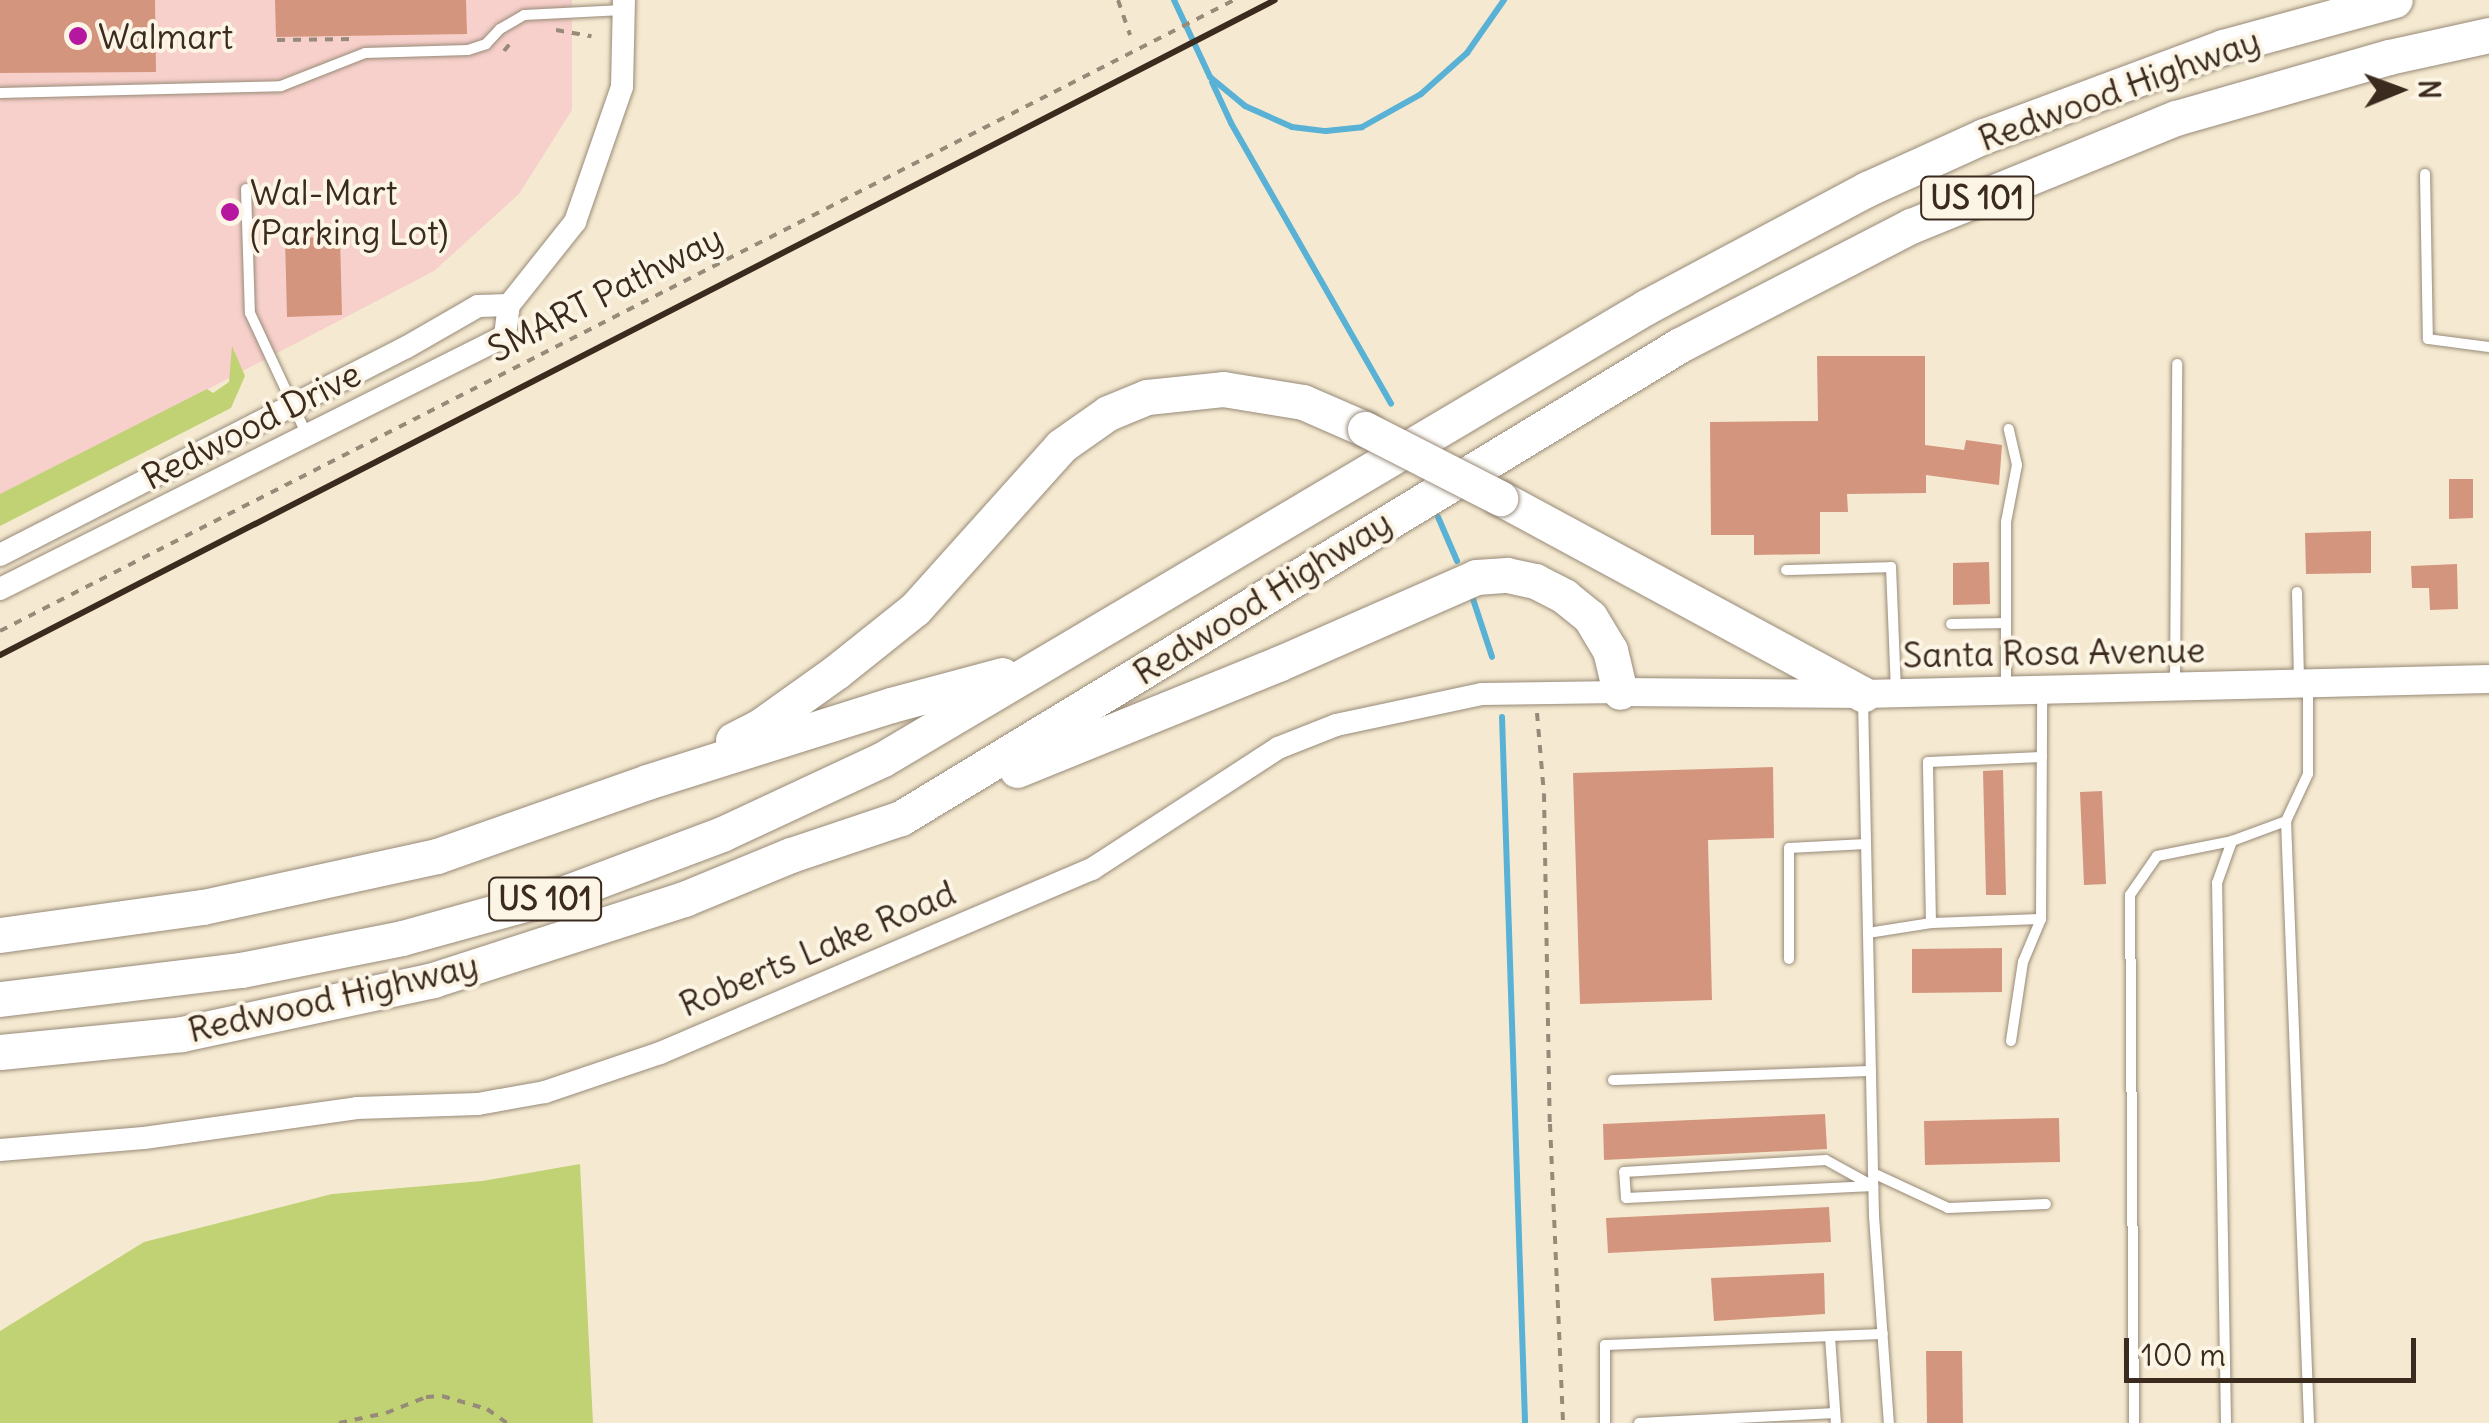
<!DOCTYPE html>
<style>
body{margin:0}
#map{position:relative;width:2489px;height:1423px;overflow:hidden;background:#f5ead1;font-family:Delius,sans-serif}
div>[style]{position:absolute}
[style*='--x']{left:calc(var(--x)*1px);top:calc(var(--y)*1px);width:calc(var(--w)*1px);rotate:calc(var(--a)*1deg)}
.built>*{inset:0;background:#f7d0cb}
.green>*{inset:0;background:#c1d274}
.stream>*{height:6px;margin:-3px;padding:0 3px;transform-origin:3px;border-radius:3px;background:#59b1d6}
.building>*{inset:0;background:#d4957e}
.path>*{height:4px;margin-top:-2px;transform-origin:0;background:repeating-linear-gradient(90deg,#988a78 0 8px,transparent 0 16px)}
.roads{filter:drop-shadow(0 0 2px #988a78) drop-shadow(0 0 2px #988a78)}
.service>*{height:10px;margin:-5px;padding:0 5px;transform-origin:5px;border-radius:5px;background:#fff}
.tertiary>*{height:22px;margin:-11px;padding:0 11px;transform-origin:11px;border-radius:11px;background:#fff}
.secondary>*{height:28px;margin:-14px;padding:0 14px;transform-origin:14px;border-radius:14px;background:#fff}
.motorway>*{height:35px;margin:-17.5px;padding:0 17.5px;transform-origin:17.5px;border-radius:17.5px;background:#fff}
.rail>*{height:6px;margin:-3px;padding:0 3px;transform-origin:3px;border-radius:3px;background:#3b2a1e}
.bridges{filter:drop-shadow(0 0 2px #988a78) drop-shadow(0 0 2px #988a78)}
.motorway-bridge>*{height:35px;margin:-17.5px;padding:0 17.5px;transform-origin:17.5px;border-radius:17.5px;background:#fff}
.dots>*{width:28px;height:28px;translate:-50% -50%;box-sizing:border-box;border:5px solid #fcf5e5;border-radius:50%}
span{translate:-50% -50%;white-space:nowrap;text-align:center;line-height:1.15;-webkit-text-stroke:8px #fcf5e5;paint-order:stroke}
.shield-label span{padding:2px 8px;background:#fcf5e5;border:2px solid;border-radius:8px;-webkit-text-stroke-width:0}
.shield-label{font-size:32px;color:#3b2a1e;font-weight:700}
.poi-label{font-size:35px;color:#3b2a1e}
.left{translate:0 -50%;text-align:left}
.street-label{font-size:35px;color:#3b2a1e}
.north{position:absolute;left:2349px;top:40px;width:100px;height:100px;-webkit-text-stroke:8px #fcf5e5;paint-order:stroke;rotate:89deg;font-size:28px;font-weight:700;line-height:40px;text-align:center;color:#3b2a1e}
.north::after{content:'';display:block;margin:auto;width:35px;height:45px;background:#3b2a1e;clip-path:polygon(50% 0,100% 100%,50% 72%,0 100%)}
.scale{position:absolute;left:2124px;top:1338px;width:292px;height:45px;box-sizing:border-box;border:5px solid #3b2a1e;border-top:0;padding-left:12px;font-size:30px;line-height:35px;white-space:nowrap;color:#3b2a1e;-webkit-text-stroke:8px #fcf5e5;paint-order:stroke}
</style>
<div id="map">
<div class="built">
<i style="clip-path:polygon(0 0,572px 0,572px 110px,519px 194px,434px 271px,0 498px)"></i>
</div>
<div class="green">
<i style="clip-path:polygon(232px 346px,245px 376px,231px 408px,0 526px,0 494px,207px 389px,213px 393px,229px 382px)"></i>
<i style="clip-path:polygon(580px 1164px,593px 1423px,0 1423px,0 1331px,144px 1242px,332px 1194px,482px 1181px)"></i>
</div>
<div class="stream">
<i style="--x:1174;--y:0;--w:85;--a:64.9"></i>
<i style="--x:1210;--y:77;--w:45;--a:39.6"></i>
<i style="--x:1245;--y:106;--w:51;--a:24.1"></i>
<i style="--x:1292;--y:127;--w:34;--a:7"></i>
<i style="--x:1326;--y:131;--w:36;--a:-6"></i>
<i style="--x:1362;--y:127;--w:68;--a:-29.2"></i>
<i style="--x:1421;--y:94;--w:62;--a:-41.7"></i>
<i style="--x:1467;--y:53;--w:65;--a:-55.1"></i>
<i style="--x:1212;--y:82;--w:45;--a:65.1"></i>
<i style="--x:1231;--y:123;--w:323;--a:60.3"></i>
<i style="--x:1438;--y:517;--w:48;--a:66.6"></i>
<i style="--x:1472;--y:596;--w:64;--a:71.8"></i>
<i style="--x:1502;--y:717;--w:706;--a:88.13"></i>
</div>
<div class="building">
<i style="clip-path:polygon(0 0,155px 0,156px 72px,0 73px)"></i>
<i style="clip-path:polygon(275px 0,466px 0,467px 34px,276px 37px)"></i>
<i style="clip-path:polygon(340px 237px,342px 315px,287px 317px,285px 238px)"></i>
<i style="clip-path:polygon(1817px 356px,1925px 356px,1925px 445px,1964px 450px,1966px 440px,2002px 445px,1999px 485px,1926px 475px,1926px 493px,1847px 494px,1848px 512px,1820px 512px,1820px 554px,1754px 555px,1754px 535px,1711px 535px,1710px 422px,1818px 421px)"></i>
<i style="clip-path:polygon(2449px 479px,2473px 479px,2473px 518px,2449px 519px)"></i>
<i style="clip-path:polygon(2371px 531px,2371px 573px,2306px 574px,2305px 533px)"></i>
<i style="clip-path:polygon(1989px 562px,1990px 604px,1953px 605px,1953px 563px)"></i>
<i style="clip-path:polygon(2457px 564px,2458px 609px,2430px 610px,2429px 588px,2412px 588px,2411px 566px)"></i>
<i style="clip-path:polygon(1773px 767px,1774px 838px,1708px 840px,1712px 1000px,1580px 1004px,1573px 773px)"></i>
<i style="clip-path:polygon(2003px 770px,2006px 895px,1986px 895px,1983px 771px)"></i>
<i style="clip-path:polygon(2102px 791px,2106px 884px,2084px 885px,2080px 792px)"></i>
<i style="clip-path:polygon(2002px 948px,2002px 992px,1912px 993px,1912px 949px)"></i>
<i style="clip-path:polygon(1825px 1114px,1827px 1149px,1604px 1160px,1603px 1124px)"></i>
<i style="clip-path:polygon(2059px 1118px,2060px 1162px,1925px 1165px,1924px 1121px)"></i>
<i style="clip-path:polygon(1829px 1207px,1831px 1242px,1608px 1253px,1606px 1218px)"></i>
<i style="clip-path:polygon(1824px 1273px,1825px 1314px,1714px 1321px,1711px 1278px)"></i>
<i style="clip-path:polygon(1926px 1351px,1962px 1351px,1963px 1423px,1927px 1423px)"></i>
</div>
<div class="path">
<i style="--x:1118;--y:0;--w:37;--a:71"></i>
<i style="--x:556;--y:30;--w:36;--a:10"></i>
<i style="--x:277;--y:40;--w:80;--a:-0.7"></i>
<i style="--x:504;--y:51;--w:14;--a:-51"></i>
<i style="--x:0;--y:631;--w:1386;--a:-27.08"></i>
<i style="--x:1537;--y:713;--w:81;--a:85.1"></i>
<i style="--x:1544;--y:794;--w:330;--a:89"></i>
<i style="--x:1550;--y:1124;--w:299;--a:87.5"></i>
<i style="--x:339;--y:1423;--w:48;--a:-12"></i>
<i style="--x:386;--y:1413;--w:43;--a:-21.8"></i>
<i style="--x:426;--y:1397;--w:16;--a:-4"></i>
<i style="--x:442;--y:1396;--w:47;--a:16.1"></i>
<i style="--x:487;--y:1409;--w:24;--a:35"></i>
</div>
<div class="roads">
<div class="service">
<i style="--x:0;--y:93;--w:281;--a:-1.4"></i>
<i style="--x:281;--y:86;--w:90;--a:-21.4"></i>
<i style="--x:365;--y:53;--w:103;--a:-1.7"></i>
<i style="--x:468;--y:50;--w:19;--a:-18"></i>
<i style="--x:486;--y:44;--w:21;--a:-47"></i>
<i style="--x:500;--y:29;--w:28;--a:-30"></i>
<i style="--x:524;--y:15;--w:99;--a:-2.9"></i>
<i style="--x:2425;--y:174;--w:165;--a:89"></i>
<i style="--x:2428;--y:339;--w:62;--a:7.5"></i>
<i style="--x:246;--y:189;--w:124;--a:88.2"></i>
<i style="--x:250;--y:313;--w:135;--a:65"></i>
<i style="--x:1786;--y:570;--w:105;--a:-1.6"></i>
<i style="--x:1891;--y:567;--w:125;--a:87.7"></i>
<i style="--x:2297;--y:592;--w:91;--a:88.7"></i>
<i style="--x:1951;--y:624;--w:55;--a:-1"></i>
<i style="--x:2308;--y:684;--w:90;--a:90"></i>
<i style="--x:2308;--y:774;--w:52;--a:115.1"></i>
<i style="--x:2286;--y:821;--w:602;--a:87.81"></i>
<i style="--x:2175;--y:686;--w:322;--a:-89.6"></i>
<i style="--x:2006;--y:689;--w:167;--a:-90"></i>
<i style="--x:2006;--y:522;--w:58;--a:-79.1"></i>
<i style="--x:2017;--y:465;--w:37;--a:-103"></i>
<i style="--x:1863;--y:700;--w:516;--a:88.78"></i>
<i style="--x:1874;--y:1216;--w:208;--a:85.9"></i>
<i style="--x:1931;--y:923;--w:161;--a:-91.1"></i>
<i style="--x:1928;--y:762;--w:114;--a:-2.5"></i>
<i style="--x:1868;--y:933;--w:64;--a:-9"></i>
<i style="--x:1931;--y:923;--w:110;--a:-2.1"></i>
<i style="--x:2041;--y:919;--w:229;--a:-89.7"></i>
<i style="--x:1789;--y:959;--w:111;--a:-90"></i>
<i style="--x:1789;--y:848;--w:77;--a:-3"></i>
<i style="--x:2011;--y:1041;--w:80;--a:-81.4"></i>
<i style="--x:2023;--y:962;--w:47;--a:-67.3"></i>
<i style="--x:1613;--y:1080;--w:258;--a:-2"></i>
<i style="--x:1826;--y:1160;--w:54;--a:29"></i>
<i style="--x:1873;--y:1186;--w:247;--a:177.2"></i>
<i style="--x:1626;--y:1198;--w:26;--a:-94"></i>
<i style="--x:1624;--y:1172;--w:202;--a:-3.4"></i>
<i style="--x:1873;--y:1173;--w:83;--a:25"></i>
<i style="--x:1948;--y:1208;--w:98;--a:-2.3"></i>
<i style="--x:1830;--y:1336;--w:87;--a:86.1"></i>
<i style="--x:1605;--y:1423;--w:78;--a:-90"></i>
<i style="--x:1605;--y:1345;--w:278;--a:-2.3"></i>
<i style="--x:1639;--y:1423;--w:196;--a:-2.9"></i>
<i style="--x:2134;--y:1423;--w:528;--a:-90.43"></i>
<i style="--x:2130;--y:895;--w:47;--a:-55.3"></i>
<i style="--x:2157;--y:856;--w:76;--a:-11.3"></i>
<i style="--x:2232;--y:841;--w:58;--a:-20.3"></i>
<i style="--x:2226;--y:1423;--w:540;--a:-90.95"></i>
<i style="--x:2217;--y:883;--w:45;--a:-70.3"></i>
</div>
<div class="tertiary">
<i style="--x:0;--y:555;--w:455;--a:-27.1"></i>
<i style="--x:405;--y:348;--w:84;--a:-29.9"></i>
<i style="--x:478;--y:306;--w:31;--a:-2"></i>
<i style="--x:0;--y:589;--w:565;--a:-26.61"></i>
<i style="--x:505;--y:336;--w:31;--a:-83"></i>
<i style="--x:509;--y:305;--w:106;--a:-51.5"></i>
<i style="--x:575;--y:222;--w:143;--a:-70.8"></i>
<i style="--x:622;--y:87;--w:87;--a:-88.7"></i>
<i style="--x:0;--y:1150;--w:144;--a:-4.8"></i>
<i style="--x:144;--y:1138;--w:215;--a:-8"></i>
<i style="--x:357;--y:1108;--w:121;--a:-1.9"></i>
<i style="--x:478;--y:1104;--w:68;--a:-10.2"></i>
<i style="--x:545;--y:1092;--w:121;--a:-18.7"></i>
<i style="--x:660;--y:1053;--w:470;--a:-23.1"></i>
<i style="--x:1092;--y:869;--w:222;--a:-33"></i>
<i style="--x:1278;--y:748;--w:62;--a:-21.6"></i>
<i style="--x:1336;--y:725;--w:149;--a:-12"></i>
<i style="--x:1482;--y:694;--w:138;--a:-0.8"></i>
</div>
<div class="secondary">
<i style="--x:1620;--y:692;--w:243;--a:0.5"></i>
<i style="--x:1863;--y:694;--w:626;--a:-1.37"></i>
</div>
<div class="motorway">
<i style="--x:1500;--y:498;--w:413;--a:28.4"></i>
<i style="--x:733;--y:740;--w:29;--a:-27"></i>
<i style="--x:759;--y:727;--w:95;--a:-35.5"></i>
<i style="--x:836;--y:672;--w:101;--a:-38.6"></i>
<i style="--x:915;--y:609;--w:219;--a:-48.1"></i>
<i style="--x:1061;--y:446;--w:57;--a:-35.1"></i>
<i style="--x:1108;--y:413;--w:42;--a:-22.3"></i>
<i style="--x:1147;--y:397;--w:76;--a:-6"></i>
<i style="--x:1223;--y:389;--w:81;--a:9.2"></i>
<i style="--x:1303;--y:402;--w:68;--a:23.5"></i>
<i style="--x:1017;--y:770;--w:282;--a:-22.1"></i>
<i style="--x:1278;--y:664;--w:216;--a:-23.7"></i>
<i style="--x:1476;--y:577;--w:31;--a:-4"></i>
<i style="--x:1507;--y:575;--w:29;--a:12"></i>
<i style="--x:1535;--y:581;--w:33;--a:27"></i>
<i style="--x:1564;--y:596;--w:33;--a:39"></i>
<i style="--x:1590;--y:617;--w:39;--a:59"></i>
<i style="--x:1610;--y:650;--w:43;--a:76.6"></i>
<i style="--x:0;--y:935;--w:205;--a:-7.9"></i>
<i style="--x:203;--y:907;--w:239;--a:-12.3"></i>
<i style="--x:437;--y:856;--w:223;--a:-19.4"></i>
<i style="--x:647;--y:782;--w:256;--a:-17.5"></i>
<i style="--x:891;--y:705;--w:115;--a:-15.1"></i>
<i style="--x:0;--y:999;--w:243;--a:-6.9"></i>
<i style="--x:241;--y:970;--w:164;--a:-11.2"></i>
<i style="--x:402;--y:938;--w:172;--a:-15.5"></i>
<i style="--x:568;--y:892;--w:165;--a:-20.6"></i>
<i style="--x:722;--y:834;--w:178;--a:-25"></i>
<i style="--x:883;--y:759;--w:887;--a:-30.64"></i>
<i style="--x:1646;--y:307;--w:251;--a:-28.1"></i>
<i style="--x:1867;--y:189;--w:128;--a:-24.4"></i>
<i style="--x:1984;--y:136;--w:255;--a:-20.4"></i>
<i style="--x:2223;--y:47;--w:178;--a:-15.3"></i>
<i style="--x:0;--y:1052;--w:183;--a:-5.6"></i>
<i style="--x:182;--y:1034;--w:257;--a:-12.1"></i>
<i style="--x:433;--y:980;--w:264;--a:-17.9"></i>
<i style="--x:684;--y:899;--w:116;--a:-22.4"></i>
<i style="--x:791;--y:855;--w:116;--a:-18.6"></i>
<i style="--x:901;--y:818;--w:911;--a:-31.27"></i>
<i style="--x:1680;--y:345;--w:260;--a:-27.3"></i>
<i style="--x:1911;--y:226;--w:286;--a:-22.2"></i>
<i style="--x:2176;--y:118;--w:222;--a:-16"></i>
<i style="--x:2389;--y:57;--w:102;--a:-12.4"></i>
</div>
</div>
<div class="rail">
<i style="--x:0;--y:655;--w:1433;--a:-27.19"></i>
</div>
<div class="bridges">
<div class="motorway-bridge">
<i style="--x:1365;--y:429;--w:152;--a:27.1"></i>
</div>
</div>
<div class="dots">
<i style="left:78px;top:36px;background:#b5179e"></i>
<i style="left:230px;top:212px;background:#b5179e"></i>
</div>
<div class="shield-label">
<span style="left:1977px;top:198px">US 101</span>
<span style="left:545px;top:899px">US 101</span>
</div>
<div class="poi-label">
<span class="left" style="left:98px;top:36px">Walmart</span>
<span class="left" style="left:250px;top:212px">Wal-Mart<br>(Parking Lot)</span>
</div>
<div class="street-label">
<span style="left:2119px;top:89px;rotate:-20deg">Redwood Highway</span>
<span style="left:605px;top:293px;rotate:-27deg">SMART Pathway</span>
<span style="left:251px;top:425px;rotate:-27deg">Redwood Drive</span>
<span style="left:1262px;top:597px;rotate:-32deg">Redwood Highway</span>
<span style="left:2054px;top:652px;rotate:-1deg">Santa Rosa Avenue</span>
<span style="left:817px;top:948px;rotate:-23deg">Roberts Lake Road</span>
<span style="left:333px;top:997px;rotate:-13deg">Redwood Highway</span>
</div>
<div class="north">N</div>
<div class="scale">100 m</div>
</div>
